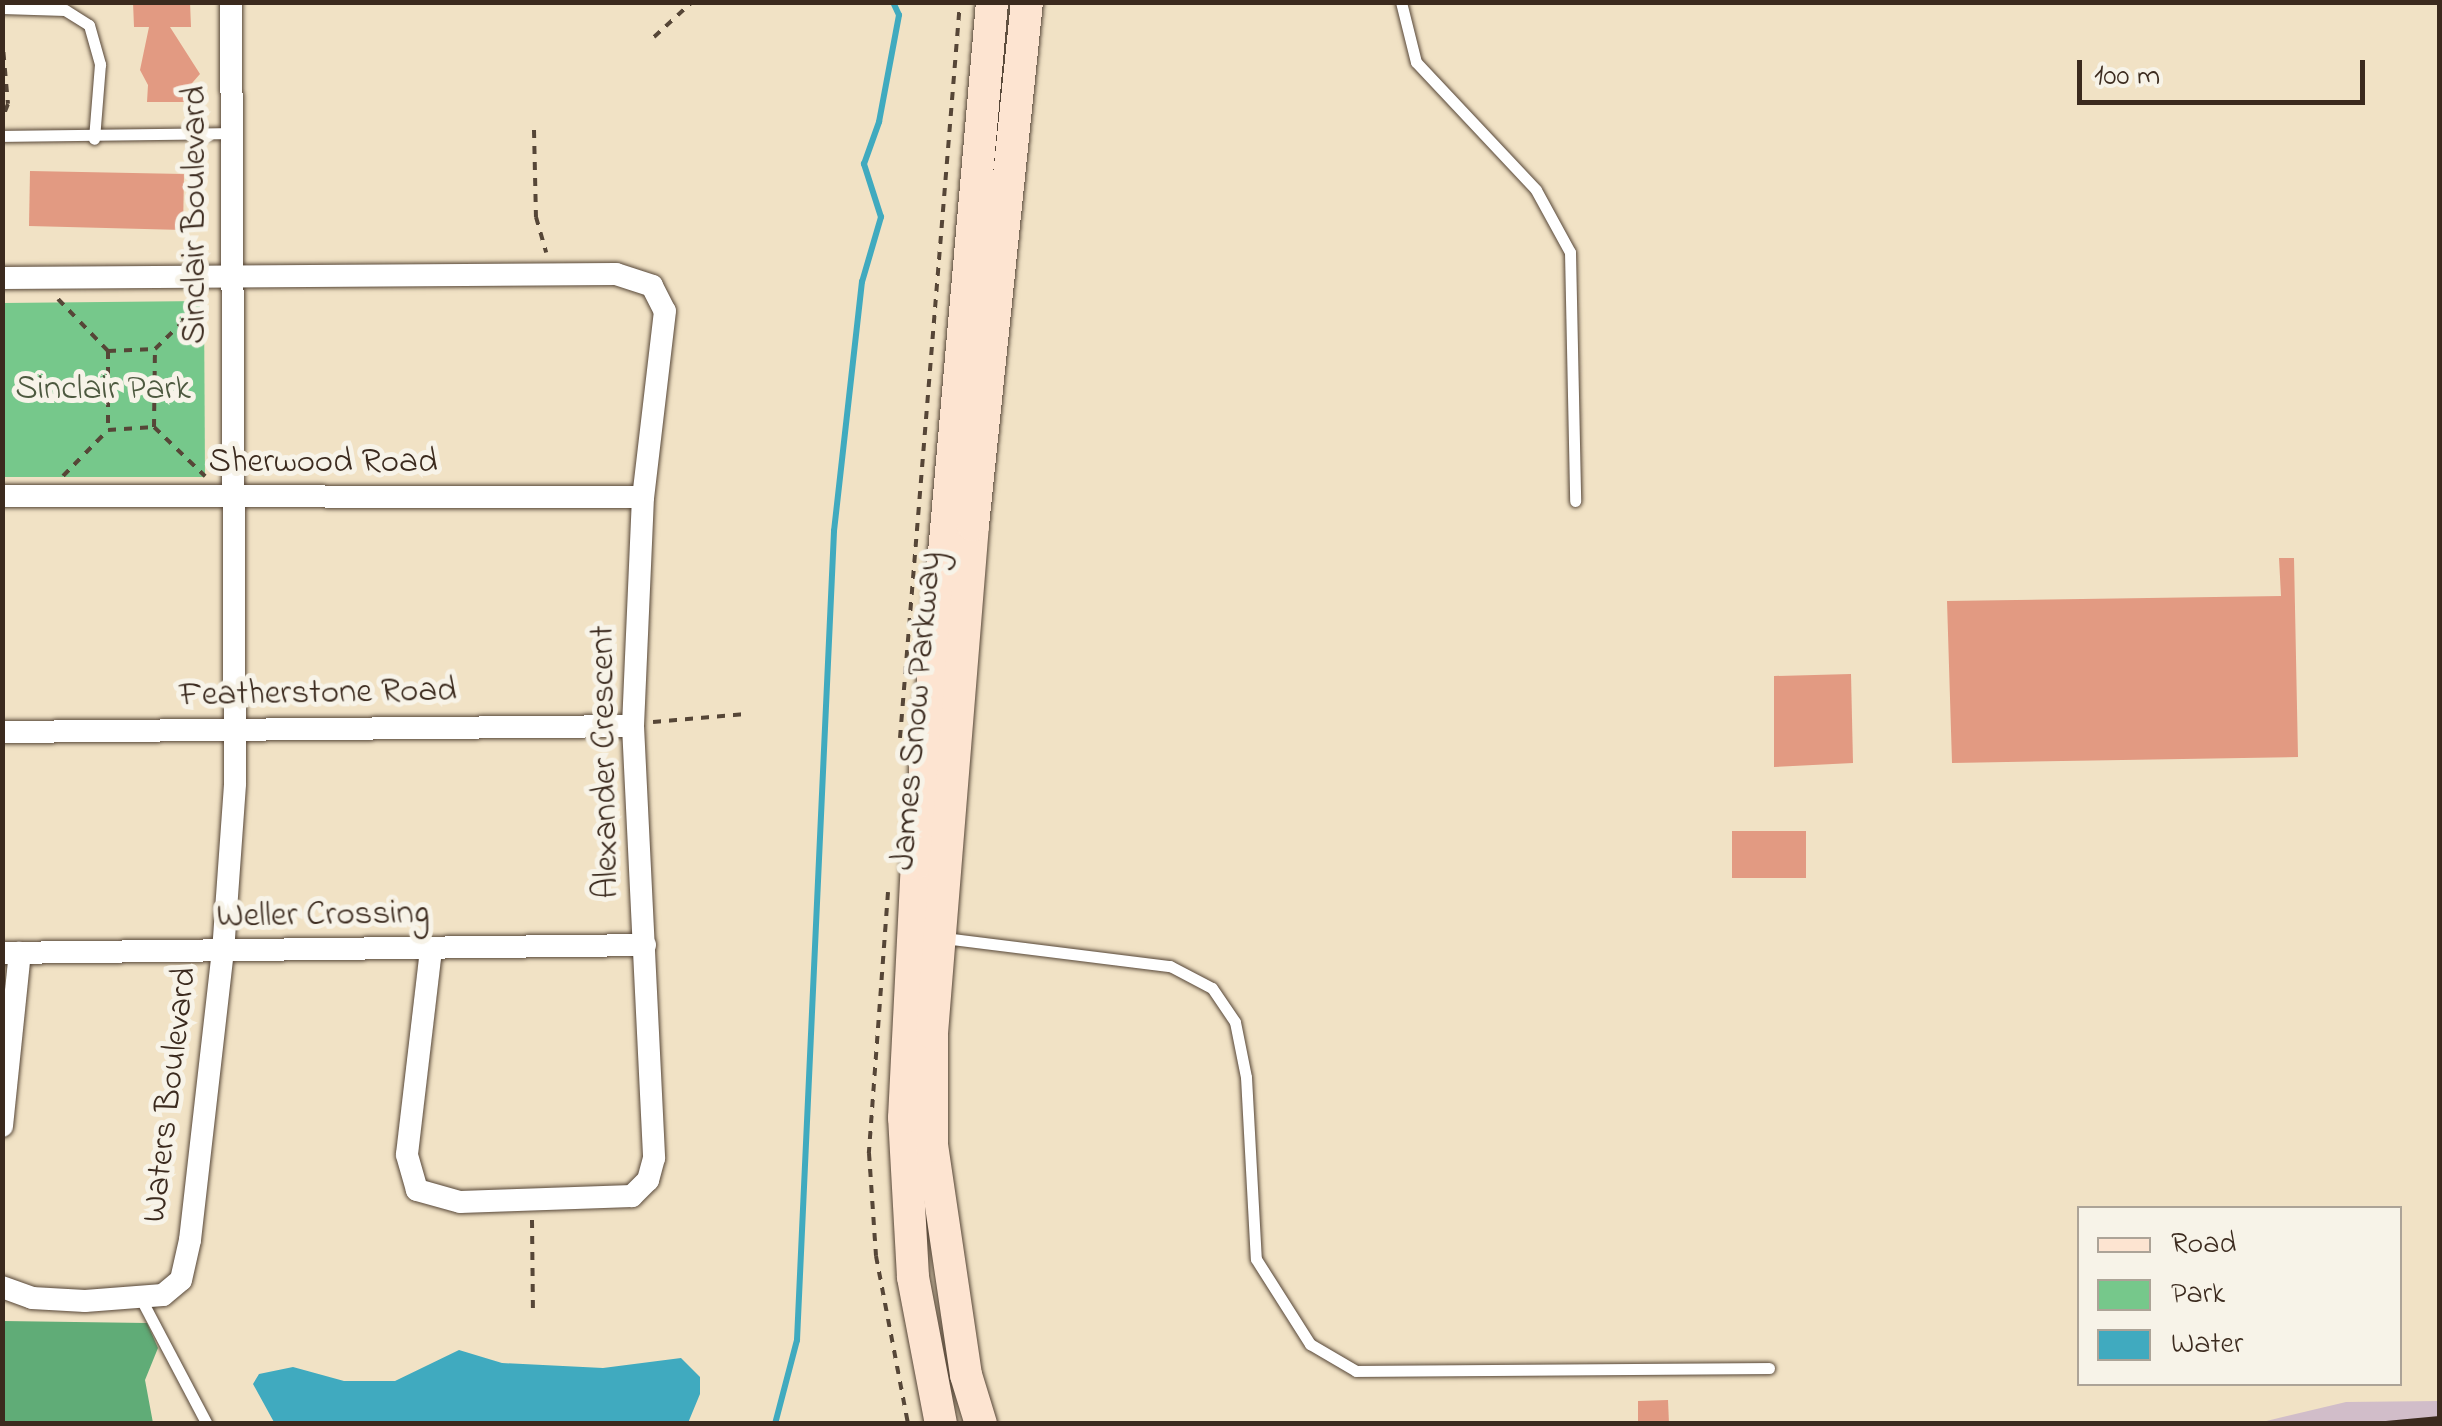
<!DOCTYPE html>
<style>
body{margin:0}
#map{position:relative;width:2442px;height:1426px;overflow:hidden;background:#f1e2c5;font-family:"Indie Flower",sans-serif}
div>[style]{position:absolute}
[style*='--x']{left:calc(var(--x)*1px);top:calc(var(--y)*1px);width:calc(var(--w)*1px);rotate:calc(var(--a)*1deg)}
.industrial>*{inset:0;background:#d1bdc9}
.green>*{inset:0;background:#76c88b}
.forest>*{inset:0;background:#60ac77}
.water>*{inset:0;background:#40aabf}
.stream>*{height:6px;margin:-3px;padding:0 3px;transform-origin:3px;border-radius:3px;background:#40aabf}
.building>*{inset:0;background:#e29a82}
.path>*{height:4px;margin-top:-2px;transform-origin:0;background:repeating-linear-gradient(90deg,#564637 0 8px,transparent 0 16px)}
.roads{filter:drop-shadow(0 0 2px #564637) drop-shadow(0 0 2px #564637)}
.service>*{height:11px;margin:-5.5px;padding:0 5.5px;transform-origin:5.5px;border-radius:5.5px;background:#fff}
.minor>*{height:22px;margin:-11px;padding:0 11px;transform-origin:11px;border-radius:11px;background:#fff}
.secondary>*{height:32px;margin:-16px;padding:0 16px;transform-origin:16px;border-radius:16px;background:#fde4d1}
.rail>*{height:6px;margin:-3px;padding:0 3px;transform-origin:3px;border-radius:3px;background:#3b2a1e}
span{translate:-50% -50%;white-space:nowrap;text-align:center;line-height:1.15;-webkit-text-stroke:10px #f7f3e8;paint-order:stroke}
.street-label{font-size:35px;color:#3b2a1e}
.park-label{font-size:35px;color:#4d593f}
.frame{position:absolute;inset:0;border:5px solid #3b2a1e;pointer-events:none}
.legend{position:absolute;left:2077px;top:1206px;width:325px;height:180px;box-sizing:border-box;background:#f7f3e8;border:2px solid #aca397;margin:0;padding:12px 18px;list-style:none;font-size:30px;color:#3b2a1e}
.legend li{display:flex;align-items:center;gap:20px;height:50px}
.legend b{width:50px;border:2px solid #aca397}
.scale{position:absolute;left:2077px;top:60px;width:288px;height:45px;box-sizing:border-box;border:5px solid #3b2a1e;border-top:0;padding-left:12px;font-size:30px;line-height:35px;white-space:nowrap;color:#3b2a1e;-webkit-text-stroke:8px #f7f3e8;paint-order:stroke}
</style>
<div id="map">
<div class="industrial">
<i style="clip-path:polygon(2439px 1401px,2439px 1423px,2258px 1423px,2346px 1402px)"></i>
</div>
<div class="green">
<i style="clip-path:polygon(204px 301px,205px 477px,3px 477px,3px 303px)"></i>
</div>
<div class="forest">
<i style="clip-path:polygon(3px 1321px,147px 1323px,158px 1348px,145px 1380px,153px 1423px,3px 1423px)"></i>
</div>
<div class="water">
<i style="clip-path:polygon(459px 1350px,502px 1363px,603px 1368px,681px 1358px,700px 1377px,700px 1394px,688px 1423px,275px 1424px,253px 1384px,259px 1374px,293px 1367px,344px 1381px,395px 1381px)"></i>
</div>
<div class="stream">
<i style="--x:775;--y:1424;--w:87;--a:-75.3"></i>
<i style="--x:797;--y:1340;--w:810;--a:-87.38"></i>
<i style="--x:834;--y:531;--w:251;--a:-83.6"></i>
<i style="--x:862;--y:282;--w:68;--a:-73.7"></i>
<i style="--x:881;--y:217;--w:56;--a:-107.8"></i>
<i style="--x:864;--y:164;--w:45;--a:-70.3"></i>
<i style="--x:879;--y:122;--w:109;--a:-79.4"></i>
<i style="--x:899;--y:15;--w:14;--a:-115"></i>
</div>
<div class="building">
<i style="clip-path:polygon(133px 2px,190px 2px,191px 27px,170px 27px,200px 74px,186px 90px,186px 102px,147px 102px,148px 85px,140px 70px,149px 27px,134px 27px)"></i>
<i style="clip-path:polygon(30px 171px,184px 174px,183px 230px,29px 226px)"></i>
<i style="clip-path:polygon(2279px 558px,2294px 558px,2298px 757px,1952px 763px,1947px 601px,2281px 596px)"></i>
<i style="clip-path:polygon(1851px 674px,1853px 763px,1774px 767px,1774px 676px)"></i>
<i style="clip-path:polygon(1732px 831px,1806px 831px,1806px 878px,1732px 878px)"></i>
<i style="clip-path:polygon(1668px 1400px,1669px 1424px,1638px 1424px,1638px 1401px)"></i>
</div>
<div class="path">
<i style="--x:2;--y:36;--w:68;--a:85"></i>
<i style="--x:8;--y:104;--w:16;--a:112"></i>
<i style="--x:654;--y:37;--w:52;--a:-42.6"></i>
<i style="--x:534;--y:130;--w:87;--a:88.7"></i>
<i style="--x:536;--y:217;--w:37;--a:74"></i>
<i style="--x:58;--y:299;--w:72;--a:46.1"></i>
<i style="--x:108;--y:351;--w:47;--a:-2.4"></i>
<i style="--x:155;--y:349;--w:71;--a:-44.4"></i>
<i style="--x:108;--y:351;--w:79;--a:90"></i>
<i style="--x:108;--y:430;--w:46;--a:-3.7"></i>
<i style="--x:154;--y:427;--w:78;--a:-89.3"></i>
<i style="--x:154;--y:427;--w:71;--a:43.9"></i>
<i style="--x:63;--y:476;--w:64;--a:-45.6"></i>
<i style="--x:653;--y:722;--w:93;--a:-4.9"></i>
<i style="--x:900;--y:738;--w:738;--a:-85.34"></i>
<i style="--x:888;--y:892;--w:262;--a:94.2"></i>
<i style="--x:869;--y:1153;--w:103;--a:86.1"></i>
<i style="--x:876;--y:1256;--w:171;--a:79.2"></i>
<i style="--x:532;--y:1220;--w:90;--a:89.4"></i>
</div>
<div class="roads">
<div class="service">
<i style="--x:1401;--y:2;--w:62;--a:76"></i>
<i style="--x:1416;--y:62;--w:175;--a:46.8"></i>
<i style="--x:1536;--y:190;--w:71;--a:61.3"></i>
<i style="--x:1570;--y:252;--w:249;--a:88.8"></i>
<i style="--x:2;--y:8;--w:63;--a:1.8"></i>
<i style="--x:65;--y:10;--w:28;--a:32"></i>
<i style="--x:89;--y:25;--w:41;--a:74.2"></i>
<i style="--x:100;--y:64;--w:75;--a:94.6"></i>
<i style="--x:2;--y:136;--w:231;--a:-0.7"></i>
<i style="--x:944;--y:938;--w:228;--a:7.1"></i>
<i style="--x:1170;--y:966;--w:47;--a:27.6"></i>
<i style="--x:1212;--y:988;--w:41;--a:55.9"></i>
<i style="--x:1235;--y:1022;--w:56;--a:78.7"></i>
<i style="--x:1246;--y:1077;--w:182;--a:86.9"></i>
<i style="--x:1256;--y:1259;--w:101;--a:57.6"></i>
<i style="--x:1310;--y:1344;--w:53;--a:30.4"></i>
<i style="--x:1356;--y:1371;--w:413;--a:-0.4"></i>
<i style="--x:141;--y:1299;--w:141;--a:62.2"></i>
</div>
<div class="minor">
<i style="--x:2;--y:278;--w:614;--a:-0.37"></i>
<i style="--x:616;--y:274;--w:38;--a:18"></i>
<i style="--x:652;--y:286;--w:28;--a:63"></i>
<i style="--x:665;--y:311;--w:187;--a:96.7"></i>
<i style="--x:643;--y:497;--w:229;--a:92.5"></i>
<i style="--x:633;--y:726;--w:433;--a:87.2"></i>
<i style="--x:654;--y:1158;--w:23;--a:105"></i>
<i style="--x:648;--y:1180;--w:23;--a:135"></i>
<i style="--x:632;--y:1196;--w:172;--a:178"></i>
<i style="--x:460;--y:1202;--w:45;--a:-164.4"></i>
<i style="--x:417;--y:1190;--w:37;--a:-106"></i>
<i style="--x:407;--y:1154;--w:205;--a:-83.3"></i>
<i style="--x:2;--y:496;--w:641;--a:0.09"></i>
<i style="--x:2;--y:732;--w:631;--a:-0.54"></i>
<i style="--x:2;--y:953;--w:643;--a:-0.71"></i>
<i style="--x:2;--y:1126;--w:174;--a:-84.1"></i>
<i style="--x:2;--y:1287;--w:32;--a:20"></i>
<i style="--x:32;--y:1298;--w:53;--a:3.2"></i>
<i style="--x:85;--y:1301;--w:78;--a:-4.4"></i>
<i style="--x:163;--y:1295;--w:23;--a:-40"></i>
<i style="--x:181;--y:1280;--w:41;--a:-77.3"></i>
<i style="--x:190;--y:1240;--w:290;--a:-83.5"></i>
<i style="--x:223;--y:952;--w:169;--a:-85.9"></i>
<i style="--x:235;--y:783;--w:781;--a:-90.29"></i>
</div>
<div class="secondary">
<i style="--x:941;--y:1424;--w:150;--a:-100.8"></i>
<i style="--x:913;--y:1277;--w:159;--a:-93.2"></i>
<i style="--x:904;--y:1118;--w:255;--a:-87.1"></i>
<i style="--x:917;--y:863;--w:864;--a:-85.02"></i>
<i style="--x:981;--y:1424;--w:51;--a:-107"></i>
<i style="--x:966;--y:1375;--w:232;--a:-98.4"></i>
<i style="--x:932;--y:1146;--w:113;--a:-90"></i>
<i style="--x:932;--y:1033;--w:510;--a:-85.39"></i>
<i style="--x:973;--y:525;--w:526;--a:-84.11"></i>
</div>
</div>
<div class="rail">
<i style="--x:2386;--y:1424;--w:54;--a:-5.3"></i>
</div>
<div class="street-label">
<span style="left:196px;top:215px;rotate:-90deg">Sinclair Boulevard</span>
<span style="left:323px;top:463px">Sherwood Road</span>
<span style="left:318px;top:694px;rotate:-1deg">Featherstone Road</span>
<span style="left:918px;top:711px;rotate:-85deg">James Snow Parkway</span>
<span style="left:606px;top:762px;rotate:-91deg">Alexander Crescent</span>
<span style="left:323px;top:916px;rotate:-1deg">Weller Crossing</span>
<span style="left:171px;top:1095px;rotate:-83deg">Waters Boulevard</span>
</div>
<div class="park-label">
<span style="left:103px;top:390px">Sinclair Park</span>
</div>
<div class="frame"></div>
<ul class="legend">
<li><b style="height:12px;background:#fde4d1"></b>Road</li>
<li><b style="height:28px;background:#76c88b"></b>Park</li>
<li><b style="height:28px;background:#40aabf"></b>Water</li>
</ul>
<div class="scale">100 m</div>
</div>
